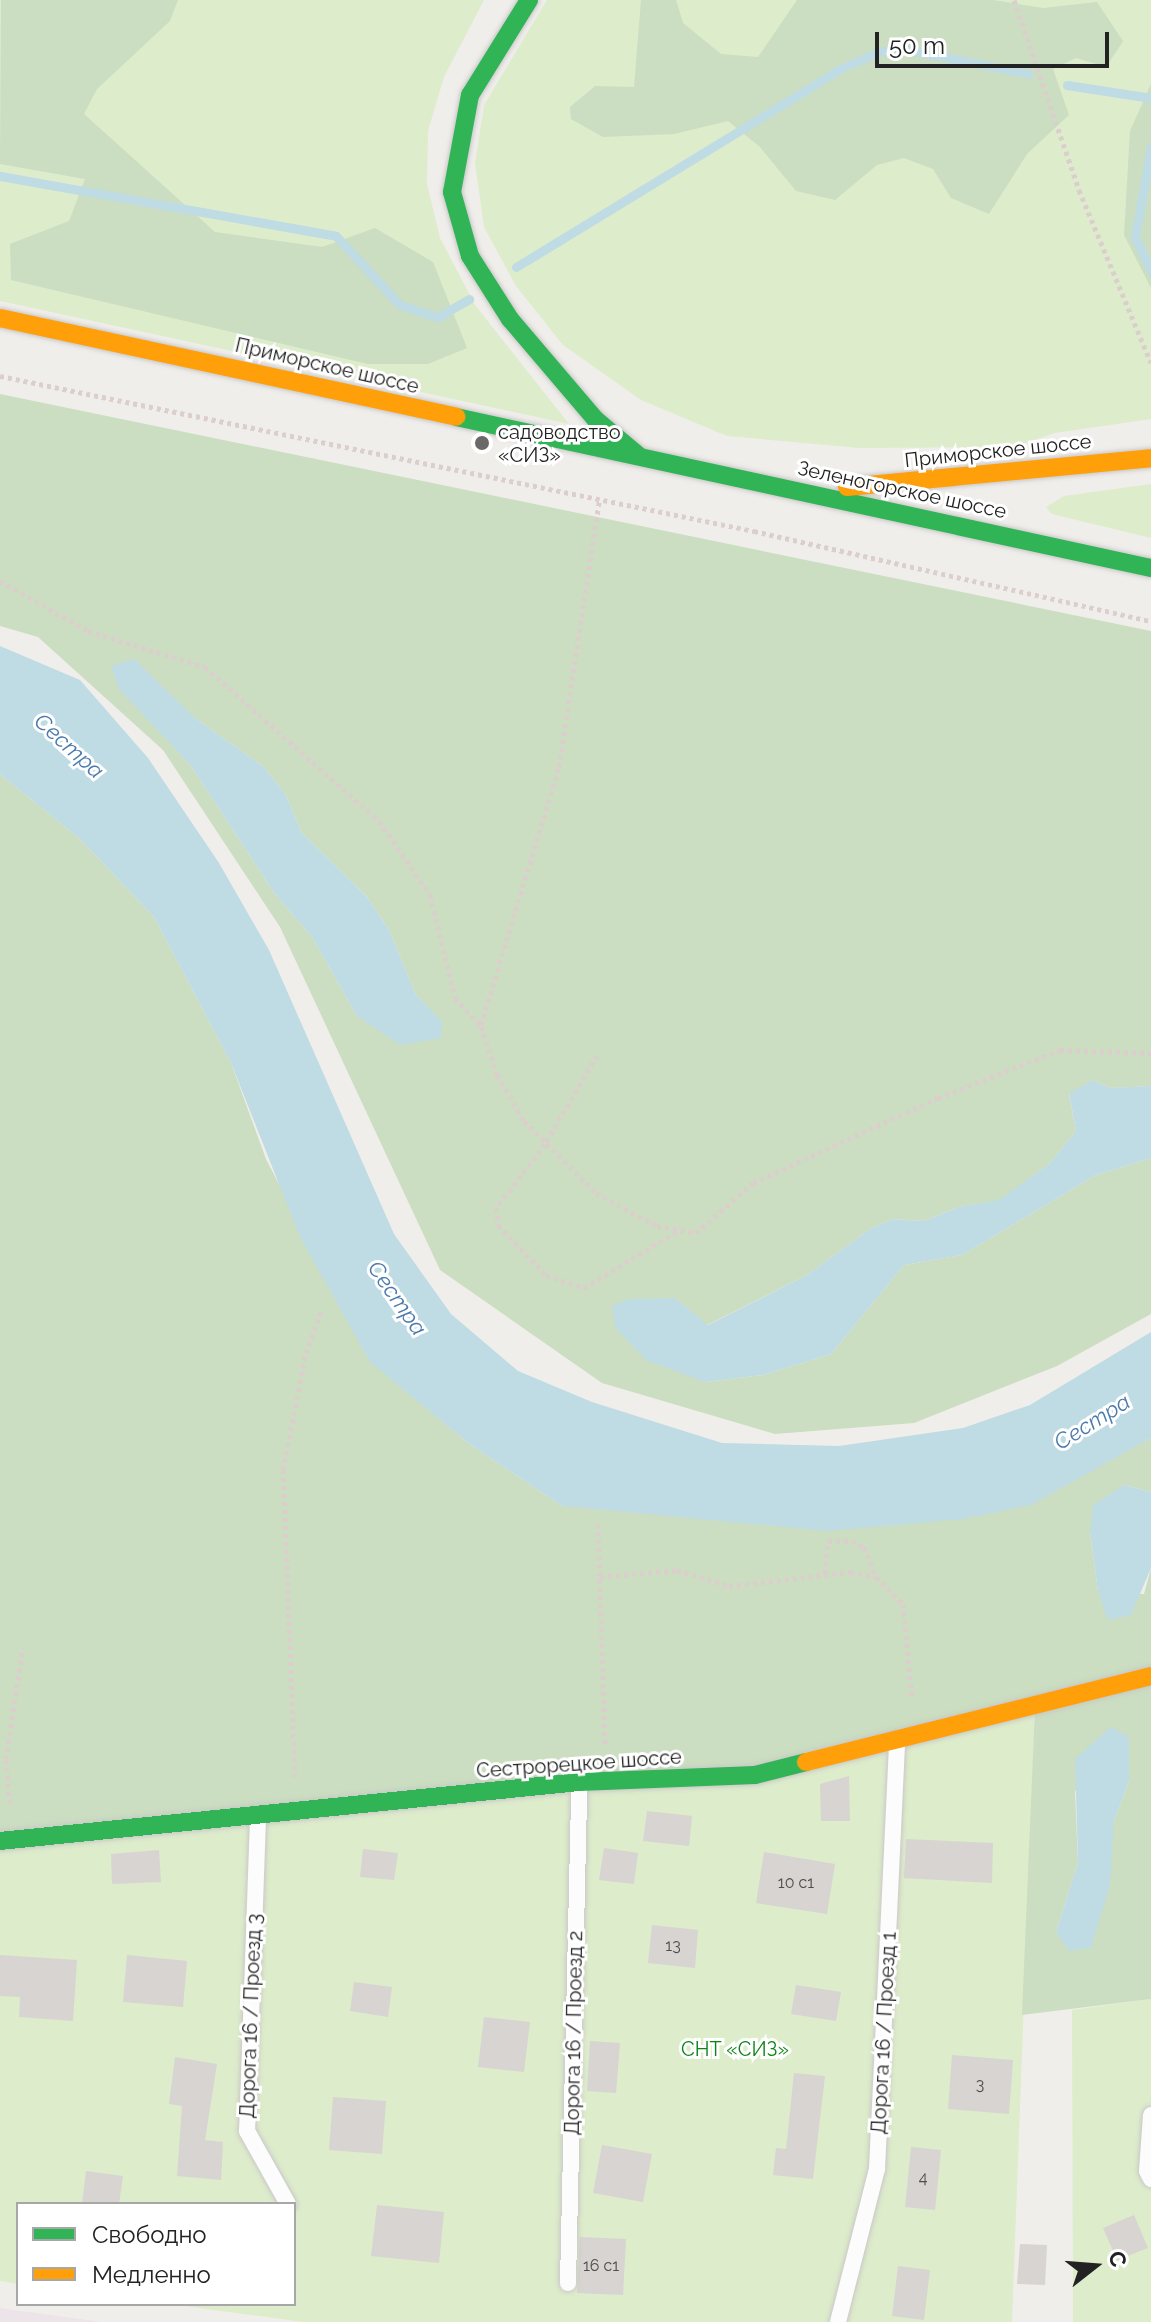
<!DOCTYPE html>
<meta charset="utf-8">
<style>
body{margin:0}
#map{position:relative;width:1151px;height:2322px;overflow:hidden;background:#f0eeeb;font-family:Raleway,sans-serif}
div>[style]{position:absolute}
[style*='--x']{left:calc(var(--x)*1px);top:calc(var(--y)*1px);width:calc(var(--w)*1px);rotate:calc(var(--a)*1deg)}
.industrial>*{inset:0;background:#ede4e9}
.grass>*{inset:0;background:#ddeccb}
.forest>*{inset:0;background:#cbdec1}
.water>*{inset:0;background:#bfdbe3}
.stream>*{height:9px;margin:-4.5px;padding:0 4.5px;transform-origin:4.5px;border-radius:4.5px;background:#bfdbe3}
.building>*{inset:0;background:#d7d4d2}
.path>*{height:5px;margin-top:-2.5px;transform-origin:0;background:repeating-linear-gradient(90deg,#dccecd 0 4px,transparent 0 8px)}
.roads{filter:drop-shadow(0 0 2px #c9c8c7) drop-shadow(0 0 2px #c9c8c7)}
.lane>*{height:16px;margin:-8px;padding:0 8px;transform-origin:8px;border-radius:8px;background:#fdfcfc}
.fast>*{height:18px;margin:-9px;padding:0 9px;transform-origin:9px;border-radius:9px;background:#30b455}
.slow>*{height:18px;margin:-9px;padding:0 9px;transform-origin:9px;border-radius:9px;background:#ff9f0a}
.dots>*{width:22px;height:22px;translate:-50% -50%;box-sizing:border-box;border:4px solid #fff;border-radius:50%}
span{translate:-50% -50%;white-space:nowrap;text-align:center;line-height:1.15;-webkit-text-stroke:6px #fff;paint-order:stroke}
.number-label{font-size:16px;color:#4f4e4e}
.number-label span{-webkit-text-stroke-width:0}
.street-label{font-size:20px;color:#222}
.poi-label{font-size:20px;color:#222}
.left{translate:0 -50%;text-align:left}
.park-label{font-size:20px;color:#0c8416}
.water-label{font-size:22px;color:#4a7aab;font-style:italic}
.legend{position:absolute;left:16px;top:2202px;width:280px;height:104px;box-sizing:border-box;background:#fff;border:2px solid #a7a7a7;margin:0;padding:10px 14px;list-style:none;font-size:24px;color:#222}
.legend li{display:flex;align-items:center;gap:16px;height:40px}
.legend b{width:40px;border:2px solid #a7a7a7}
.north{position:absolute;left:1055px;top:2226px;width:80px;height:80px;-webkit-text-stroke:6px #fff;paint-order:stroke;rotate:73deg;font-size:22px;font-weight:700;line-height:32px;text-align:center;color:#222}
.north::after{content:'';display:block;margin:auto;width:28px;height:36px;background:#222;clip-path:polygon(50% 0,100% 100%,50% 72%,0 100%)}
.scale{position:absolute;left:875px;top:32px;width:234px;height:36px;box-sizing:border-box;border:4px solid #222;border-top:0;padding-left:10px;font-size:24px;line-height:28px;white-space:nowrap;color:#222;-webkit-text-stroke:6px #fff;paint-order:stroke}
</style>
<div id="map">
<div class="industrial">
<i style="clip-path:polygon(0 2308px,102px 2322px,0 2322px)"></i>
</div>
<div class="grass">
<i style="clip-path:polygon(0 0,484px 0,444px 77px,428px 131px,427px 184px,440px 238px,475px 305px,569px 424px,0 301px)"></i>
<i style="clip-path:polygon(547px 0,1151px 0,1151px 419px,1055px 433px,1014px 447px,860px 448px,727px 436px,641px 400px,563px 345px,516px 286px,484px 227px,475px 163px,484px 105px)"></i>
<i style="clip-path:polygon(1151px 484px,1151px 538px,1052px 514px,1046px 507px,1064px 496px)"></i>
<i style="clip-path:polygon(1035px 1706px,1012px 2322px,303px 2322px,170px 2304px,294px 2304px,294px 2204px,18px 2204px,18px 2284px,0 2281px,0 1841px)"></i>
<i style="clip-path:polygon(1151px 1999px,1151px 2322px,1073px 2322px,1072px 2010px)"></i>
</div>
<div class="forest">
<i style="clip-path:polygon(1px 0,178px 0,170px 21px,97px 89px,84px 114px,215px 232px,322px 247px,375px 228px,433px 262px,467px 348px,428px 364px,368px 364px,11px 280px,10px 244px,69px 221px,85px 179px,0 164px)"></i>
<i style="clip-path:polygon(641px 0,676px 0,683px 23px,721px 54px,758px 57px,797px 0,993px 0,1043px 8px,1097px 2px,1123px 41px,1106px 67px,1076px 58px,1053px 69px,1069px 115px,1027px 154px,989px 214px,951px 198px,933px 169px,904px 158px,877px 165px,835px 200px,796px 191px,760px 147px,728px 121px,674px 134px,603px 137px,571px 119px,570px 107px,595px 86px,634px 87px)"></i>
<i style="clip-path:polygon(1151px 84px,1151px 288px,1124px 235px,1130px 131px)"></i>
<i style="clip-path:polygon(evenodd,0 394px,1151px 631px,1151px 1086px,1110px 1088px,1093px 1080px,1069px 1094px,1076px 1131px,1049px 1164px,999px 1201px,959px 1207px,924px 1221px,893px 1219px,870px 1229px,807px 1275px,707px 1325px,675px 1298px,705px 1382px,763px 1375px,831px 1354px,904px 1265px,962px 1255px,1096px 1175px,1151px 1158px,1151px 1314px,1057px 1366px,914px 1423px,775px 1434px,602px 1383px,440px 1270px,280px 927px,163px 750px,38px 637px,0 626px,0 394px,120px 689px,195px 718px,264px 767px,286px 795px,301px 832px,367px 897px,389px 930px,416px 995px,441px 1021px,357px 1016px,312px 937px,275px 894px,191px 766px,120px 689px)"></i>
<i style="clip-path:polygon(evenodd,0 774px,80px 839px,154px 917px,231px 1063px,266px 1159px,371px 1362px,468px 1443px,562px 1506px,1095px 1468px,1151px 1438px,1151px 1492px,1124px 1485px,1090px 1532px,1098px 1591px,1144px 1594px,1151px 1568px,1151px 1999px,1022px 2015px,1035px 1706px,755px 1775px,0 1841px,0 774px,1129px 1781px,1114px 1821px,1056px 1932px,1078px 1863px,1075px 1791px,1129px 1781px)"></i>
</div>
<div class="water">
<i style="clip-path:polygon(0 646px,80px 680px,148px 758px,219px 863px,269px 950px,394px 1234px,451px 1314px,518px 1371px,592px 1402px,722px 1443px,839px 1446px,963px 1428px,1030px 1405px,1151px 1332px,1151px 1438px,1031px 1505px,963px 1519px,828px 1531px,562px 1506px,468px 1443px,370px 1362px,300px 1237px,231px 1063px,154px 917px,80px 839px,0 774px)"></i>
<i style="clip-path:polygon(134px 659px,195px 718px,264px 767px,286px 795px,301px 832px,367px 897px,389px 930px,416px 995px,442px 1021px,441px 1038px,400px 1045px,357px 1016px,312px 937px,275px 894px,191px 766px,119px 689px,111px 666px)"></i>
<i style="clip-path:polygon(1093px 1080px,1110px 1088px,1151px 1086px,1151px 1158px,1096px 1175px,962px 1255px,904px 1265px,831px 1354px,763px 1375px,705px 1382px,646px 1360px,615px 1327px,612px 1306px,628px 1299px,675px 1298px,708px 1325px,807px 1275px,870px 1229px,893px 1219px,924px 1221px,959px 1207px,999px 1200px,1049px 1164px,1076px 1131px,1069px 1093px)"></i>
<i style="clip-path:polygon(1124px 1485px,1151px 1492px,1151px 1568px,1131px 1615px,1108px 1620px,1098px 1591px,1090px 1532px,1093px 1505px)"></i>
<i style="clip-path:polygon(1111px 1727px,1129px 1737px,1129px 1781px,1114px 1821px,1110px 1885px,1091px 1948px,1069px 1951px,1056px 1932px,1078px 1863px,1075px 1759px)"></i>
</div>
<div class="stream">
<i style="--x:1067;--y:85;--w:85;--a:8.8"></i>
<i style="--x:1151;--y:147;--w:91;--a:100.1"></i>
<i style="--x:1135;--y:237;--w:38;--a:65"></i>
<i style="--x:0;--y:176;--w:341;--a:10.1"></i>
<i style="--x:336;--y:236;--w:94;--a:47.2"></i>
<i style="--x:400;--y:305;--w:40;--a:18"></i>
<i style="--x:438;--y:317;--w:36;--a:-30"></i>
<i style="--x:516;--y:267;--w:380;--a:-31.4"></i>
<i style="--x:840;--y:69;--w:42;--a:-24.1"></i>
<i style="--x:878;--y:52;--w:25;--a:-7"></i>
<i style="--x:903;--y:49;--w:128;--a:11.2"></i>
</div>
<div class="building">
<i style="clip-path:polygon(849px 1776px,850px 1821px,821px 1821px,820px 1784px)"></i>
<i style="clip-path:polygon(647px 1811px,692px 1816px,689px 1846px,643px 1841px)"></i>
<i style="clip-path:polygon(906px 1839px,993px 1843px,992px 1883px,904px 1878px)"></i>
<i style="clip-path:polygon(604px 1848px,638px 1853px,634px 1884px,599px 1880px)"></i>
<i style="clip-path:polygon(363px 1849px,398px 1853px,394px 1880px,360px 1877px)"></i>
<i style="clip-path:polygon(159px 1850px,161px 1882px,112px 1884px,111px 1854px)"></i>
<i style="clip-path:polygon(764px 1852px,835px 1864px,827px 1914px,756px 1903px)"></i>
<i style="clip-path:polygon(652px 1925px,698px 1930px,695px 1968px,648px 1963px)"></i>
<i style="clip-path:polygon(0 1955px,77px 1960px,73px 2021px,19px 2017px,20px 1997px,0 1996px)"></i>
<i style="clip-path:polygon(127px 1955px,187px 1961px,183px 2007px,123px 2002px)"></i>
<i style="clip-path:polygon(354px 1982px,392px 1987px,388px 2017px,350px 2011px)"></i>
<i style="clip-path:polygon(796px 1985px,841px 1992px,836px 2021px,791px 2014px)"></i>
<i style="clip-path:polygon(484px 2017px,530px 2022px,524px 2072px,478px 2067px)"></i>
<i style="clip-path:polygon(590px 2041px,620px 2043px,616px 2093px,587px 2091px)"></i>
<i style="clip-path:polygon(952px 2055px,1013px 2060px,1009px 2114px,948px 2109px)"></i>
<i style="clip-path:polygon(175px 2057px,217px 2064px,205px 2140px,223px 2142px,221px 2180px,177px 2176px,182px 2106px,169px 2104px)"></i>
<i style="clip-path:polygon(794px 2073px,825px 2076px,813px 2179px,773px 2175px,776px 2148px,786px 2149px)"></i>
<i style="clip-path:polygon(333px 2097px,386px 2101px,382px 2154px,329px 2150px)"></i>
<i style="clip-path:polygon(602px 2145px,652px 2154px,643px 2202px,593px 2193px)"></i>
<i style="clip-path:polygon(911px 2147px,941px 2150px,935px 2210px,905px 2207px)"></i>
<i style="clip-path:polygon(86px 2171px,123px 2176px,119px 2204px,82px 2204px)"></i>
<i style="clip-path:polygon(377px 2205px,444px 2212px,439px 2263px,371px 2256px)"></i>
<i style="clip-path:polygon(1134px 2215px,1148px 2248px,1117px 2260px,1103px 2228px)"></i>
<i style="clip-path:polygon(580px 2237px,626px 2239px,623px 2295px,577px 2293px)"></i>
<i style="clip-path:polygon(1020px 2244px,1047px 2245px,1045px 2285px,1017px 2284px)"></i>
<i style="clip-path:polygon(898px 2266px,930px 2270px,924px 2320px,892px 2316px)"></i>
</div>
<div class="path">
<i style="--x:1014;--y:0;--w:201;--a:71.1"></i>
<i style="--x:1079;--y:190;--w:187;--a:67.4"></i>
<i style="--x:0;--y:376;--w:770;--a:11.62"></i>
<i style="--x:754;--y:531;--w:407;--a:12.8"></i>
<i style="--x:0;--y:581;--w:101;--a:29.6"></i>
<i style="--x:88;--y:631;--w:122;--a:17.1"></i>
<i style="--x:205;--y:667;--w:232;--a:41.5"></i>
<i style="--x:379;--y:821;--w:90;--a:55.4"></i>
<i style="--x:430;--y:895;--w:106;--a:76.4"></i>
<i style="--x:455;--y:998;--w:38;--a:47"></i>
<i style="--x:481;--y:1026;--w:52;--a:71.9"></i>
<i style="--x:497;--y:1075;--w:53;--a:59.6"></i>
<i style="--x:524;--y:1121;--w:102;--a:45"></i>
<i style="--x:596;--y:1193;--w:69;--a:28.4"></i>
<i style="--x:657;--y:1226;--w:40;--a:10"></i>
<i style="--x:696;--y:1233;--w:76;--a:-41.3"></i>
<i style="--x:753;--y:1183;--w:204;--a:-24.7"></i>
<i style="--x:938;--y:1098;--w:131;--a:-21.5"></i>
<i style="--x:1060;--y:1050;--w:91;--a:1.9"></i>
<i style="--x:481;--y:1025;--w:270;--a:-73.2"></i>
<i style="--x:559;--y:767;--w:269;--a:-81.4"></i>
<i style="--x:597;--y:1055;--w:103;--a:120.3"></i>
<i style="--x:545;--y:1144;--w:81;--a:127.4"></i>
<i style="--x:496;--y:1208;--w:17;--a:83"></i>
<i style="--x:498;--y:1225;--w:69;--a:46.2"></i>
<i style="--x:546;--y:1275;--w:40;--a:18.9"></i>
<i style="--x:584;--y:1288;--w:111;--a:-31.4"></i>
<i style="--x:598;--y:1524;--w:224;--a:88.2"></i>
<i style="--x:825;--y:1573;--w:32;--a:-85"></i>
<i style="--x:828;--y:1541;--w:24;--a:0"></i>
<i style="--x:852;--y:1541;--w:13;--a:27"></i>
<i style="--x:864;--y:1547;--w:32;--a:68"></i>
<i style="--x:876;--y:1577;--w:38;--a:45"></i>
<i style="--x:903;--y:1604;--w:95;--a:84.6"></i>
<i style="--x:600;--y:1577;--w:77;--a:-5.2"></i>
<i style="--x:677;--y:1570;--w:54;--a:17.1"></i>
<i style="--x:729;--y:1586;--w:122;--a:-6.6"></i>
<i style="--x:850;--y:1572;--w:26;--a:11"></i>
<i style="--x:295;--y:1777;--w:307;--a:-92.2"></i>
<i style="--x:283;--y:1470;--w:119;--a:-78.9"></i>
<i style="--x:306;--y:1353;--w:47;--a:-70"></i>
<i style="--x:10;--y:1803;--w:44;--a:-95.2"></i>
<i style="--x:6;--y:1759;--w:113;--a:-81.4"></i>
</div>
<div class="roads">
<div class="lane">
<i style="--x:258;--y:1818;--w:313;--a:92"></i>
<i style="--x:247;--y:2131;--w:84;--a:60.7"></i>
<i style="--x:1151;--y:2115;--w:56;--a:94.1"></i>
<i style="--x:1147;--y:2171;--w:9;--a:63"></i>
<i style="--x:568;--y:2283;--w:499;--a:-88.7"></i>
<i style="--x:838;--y:2322;--w:158;--a:-75.7"></i>
<i style="--x:877;--y:2169;--w:428;--a:-87.3"></i>
</div>
<div class="fast">
<i style="--x:529;--y:0;--w:112;--a:121.8"></i>
<i style="--x:470;--y:95;--w:99;--a:100.5"></i>
<i style="--x:452;--y:192;--w:66;--a:74.3"></i>
<i style="--x:470;--y:256;--w:75;--a:57.6"></i>
<i style="--x:510;--y:319;--w:133;--a:49.6"></i>
<i style="--x:596;--y:420;--w:56;--a:39.9"></i>
<i style="--x:456;--y:417;--w:711;--a:12.26"></i>
<i style="--x:0;--y:1841;--w:582;--a:-5.82"></i>
<i style="--x:579;--y:1782;--w:176;--a:-2.3"></i>
<i style="--x:755;--y:1775;--w:53;--a:-14.3"></i>
</div>
<div class="slow">
<i style="--x:0;--y:318;--w:467;--a:12.2"></i>
<i style="--x:847;--y:487;--w:305;--a:-5.4"></i>
<i style="--x:806;--y:1762;--w:356;--a:-14"></i>
</div>
</div>
<div class="dots">
<i style="left:482px;top:443px;background:#6a6968"></i>
</div>
<div class="number-label">
<span style="left:796px;top:1883px">10 с1</span>
<span style="left:673px;top:1946px">13</span>
<span style="left:980px;top:2085px">3</span>
<span style="left:923px;top:2178px">4</span>
<span style="left:601px;top:2266px">16 с1</span>
</div>
<div class="street-label">
<span style="left:327px;top:366px;rotate:13deg">Приморское шоссе</span>
<span style="left:998px;top:451px;rotate:-6deg">Приморское шоссе</span>
<span style="left:902px;top:490px;rotate:12deg">Зеленогорское шоссе</span>
<span style="left:579px;top:1764px;rotate:-4deg">Сестрорецкое шоссе</span>
<span style="left:251px;top:2016px;rotate:-88deg">Дорога 16 / Проезд 3</span>
<span style="left:574px;top:2033px;rotate:-89deg">Дорога 16 / Проезд 2</span>
<span style="left:884px;top:2033px;rotate:-87deg">Дорога 16 / Проезд 1</span>
</div>
<div class="poi-label">
<span class="left" style="left:498px;top:444px">садоводство<br>«СИЗ»</span>
</div>
<div class="park-label">
<span style="left:735px;top:2049px">СНТ «СИЗ»</span>
</div>
<div class="water-label">
<span style="left:69px;top:746px;rotate:42deg">Сестра</span>
<span style="left:397px;top:1298px;rotate:55deg">Сестра</span>
<span style="left:1092px;top:1422px;rotate:-32deg">Сестра</span>
</div>
<ul class="legend">
<li><b style="height:10px;background:#30b455"></b>Свободно</li>
<li><b style="height:10px;background:#ff9f0a"></b>Медленно</li>
</ul>
<div class="north">С</div>
<div class="scale">50 m</div>
</div>
